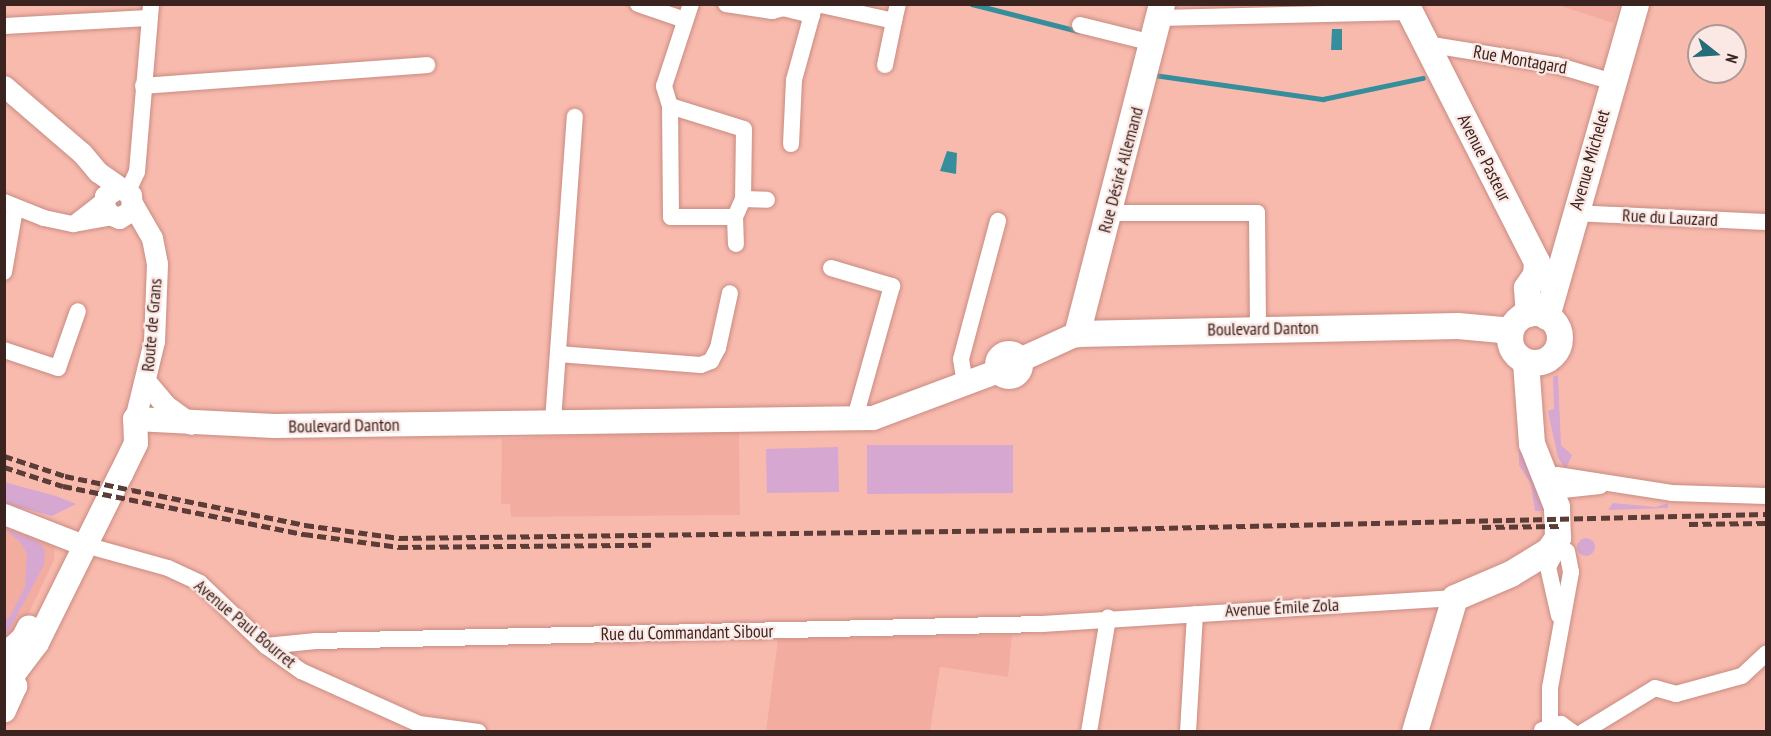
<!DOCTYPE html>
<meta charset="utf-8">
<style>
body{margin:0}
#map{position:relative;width:1771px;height:736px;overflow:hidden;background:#f9baae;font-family:"PT Sans Narrow",sans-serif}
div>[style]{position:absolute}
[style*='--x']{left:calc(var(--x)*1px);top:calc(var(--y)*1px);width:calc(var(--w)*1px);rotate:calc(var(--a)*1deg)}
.built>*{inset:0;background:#f3ada0}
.green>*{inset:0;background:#d6a7d1}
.round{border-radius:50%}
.water>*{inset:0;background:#368e9c}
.stream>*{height:4.5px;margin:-2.25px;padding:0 2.25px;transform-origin:2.25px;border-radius:2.25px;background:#368e9c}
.roads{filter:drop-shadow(0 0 2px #c88c81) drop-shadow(0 0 2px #c88c81)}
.minor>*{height:16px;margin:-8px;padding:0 8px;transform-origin:8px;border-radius:8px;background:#fff}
.tertiary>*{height:21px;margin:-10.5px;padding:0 10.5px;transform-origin:10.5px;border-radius:10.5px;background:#fff}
.secondary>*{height:24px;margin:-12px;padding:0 12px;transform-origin:12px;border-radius:12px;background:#fff}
.secondary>.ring{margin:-12px;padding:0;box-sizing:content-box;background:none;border:24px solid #fff;border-radius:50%}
.primary>*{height:26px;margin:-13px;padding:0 13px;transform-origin:13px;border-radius:13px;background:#fff}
.primary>.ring{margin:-13px;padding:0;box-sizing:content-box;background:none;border:26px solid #fff;border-radius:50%}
.rail>*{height:4.5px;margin-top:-2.25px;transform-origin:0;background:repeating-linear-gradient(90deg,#5b3c37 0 9px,transparent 0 13.5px)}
span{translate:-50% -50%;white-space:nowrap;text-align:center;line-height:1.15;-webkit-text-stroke:4.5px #fbe7e3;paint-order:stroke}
.street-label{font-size:18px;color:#3b231f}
.frame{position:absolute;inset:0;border:6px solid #3b231f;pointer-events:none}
.north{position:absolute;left:1687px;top:24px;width:60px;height:60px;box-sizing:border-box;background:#fbe7e3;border:2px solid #ae9995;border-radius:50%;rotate:107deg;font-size:16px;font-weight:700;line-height:24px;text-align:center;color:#3b231f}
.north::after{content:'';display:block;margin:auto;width:21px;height:27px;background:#246c78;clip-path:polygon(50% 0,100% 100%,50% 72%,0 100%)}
</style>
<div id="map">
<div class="built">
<i style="clip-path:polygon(1558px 5px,1619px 5px,1613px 23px)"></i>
<i style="clip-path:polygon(739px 429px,740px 515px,511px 517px,510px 504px,501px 504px,502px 439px)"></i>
<i style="clip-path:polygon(4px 521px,55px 545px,54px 560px,19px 634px,4px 642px)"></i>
<i style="clip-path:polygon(1012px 635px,1008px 677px,940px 667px,930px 731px,766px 731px,778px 639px)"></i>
</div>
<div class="green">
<i style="clip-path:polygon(1558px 375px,1561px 445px,1572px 455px,1566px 469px,1558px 458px,1548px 411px,1554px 409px,1553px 377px)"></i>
<i style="clip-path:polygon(1519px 431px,1549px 511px,1535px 511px,1531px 484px,1519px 465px)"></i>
<i style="clip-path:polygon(867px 445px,1013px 445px,1013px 493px,867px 494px)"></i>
<i style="clip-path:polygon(838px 447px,839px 492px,767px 493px,766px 449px)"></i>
<i style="clip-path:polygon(4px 482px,56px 496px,76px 504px,52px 516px,22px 508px,5px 503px)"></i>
<i style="clip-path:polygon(1613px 503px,1656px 507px,1668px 503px,1668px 508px,1608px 510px)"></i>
<i style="clip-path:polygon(5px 529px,39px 542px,45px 550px,44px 565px,5px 638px,5px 618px,9px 618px,25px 587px,27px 554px,20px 542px)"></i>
<i class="round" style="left:1577px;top:538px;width:18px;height:18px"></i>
</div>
<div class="water">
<i style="clip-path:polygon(1332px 29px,1342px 29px,1342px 50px,1331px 50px)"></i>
<i style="clip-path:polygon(947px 151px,957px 153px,956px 174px,940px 171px)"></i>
</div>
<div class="stream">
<i style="--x:972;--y:4;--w:109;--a:14.3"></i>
<i style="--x:1154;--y:75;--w:171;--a:8.1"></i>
<i style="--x:1323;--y:99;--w:102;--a:-11.9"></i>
</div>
<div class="roads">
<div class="minor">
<i style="--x:638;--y:4;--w:50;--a:18.8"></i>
<i style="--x:726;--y:4;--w:47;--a:8.7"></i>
<i style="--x:772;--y:11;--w:11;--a:-15"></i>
<i style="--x:783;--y:8;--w:30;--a:14"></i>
<i style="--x:817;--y:4;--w:79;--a:12.4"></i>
<i style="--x:894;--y:21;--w:17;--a:-77"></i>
<i style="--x:1159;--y:18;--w:250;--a:-1.4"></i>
<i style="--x:1080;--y:25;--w:75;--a:13.9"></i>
<i style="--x:4;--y:26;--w:145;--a:-3.2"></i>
<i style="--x:1426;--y:44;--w:132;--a:9.2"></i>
<i style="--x:1556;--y:65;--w:59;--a:16.6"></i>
<i style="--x:885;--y:65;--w:45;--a:-78.4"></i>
<i style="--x:143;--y:86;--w:285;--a:-4.2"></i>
<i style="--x:670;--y:106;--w:77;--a:17.3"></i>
<i style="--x:744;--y:129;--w:70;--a:90.8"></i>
<i style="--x:743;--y:199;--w:20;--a:114"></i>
<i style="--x:735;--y:217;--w:64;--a:180"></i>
<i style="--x:671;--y:217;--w:111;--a:-90.5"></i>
<i style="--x:670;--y:106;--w:21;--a:-107"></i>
<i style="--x:664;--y:86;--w:86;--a:-71.8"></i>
<i style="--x:791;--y:144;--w:64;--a:-87.3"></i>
<i style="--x:794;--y:80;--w:79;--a:-74.6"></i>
<i style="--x:128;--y:191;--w:21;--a:-65"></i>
<i style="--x:137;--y:172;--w:169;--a:-85.2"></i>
<i style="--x:743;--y:199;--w:24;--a:2"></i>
<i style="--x:104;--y:200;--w:39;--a:142"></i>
<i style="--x:73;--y:224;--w:41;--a:-9.9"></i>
<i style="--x:4;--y:202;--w:43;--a:21.8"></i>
<i style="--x:44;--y:218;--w:30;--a:12"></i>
<i style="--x:1110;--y:213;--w:147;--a:0"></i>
<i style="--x:1257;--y:213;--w:116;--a:89.5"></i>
<i style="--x:1574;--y:213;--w:192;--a:2.7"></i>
<i style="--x:735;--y:217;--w:27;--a:88"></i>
<i style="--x:831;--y:268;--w:64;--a:16.4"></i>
<i style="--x:892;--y:286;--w:137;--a:105.7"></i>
<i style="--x:4;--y:272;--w:64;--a:-80.1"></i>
<i style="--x:4;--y:350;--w:57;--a:18.4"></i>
<i style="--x:58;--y:368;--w:60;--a:-70.7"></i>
<i style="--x:558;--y:354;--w:143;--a:4.4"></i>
<i style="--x:701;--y:365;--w:11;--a:-22"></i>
<i style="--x:711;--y:361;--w:15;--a:-62"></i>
<i style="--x:718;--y:348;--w:56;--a:-77.7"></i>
<i style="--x:965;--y:384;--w:25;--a:-99"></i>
<i style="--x:961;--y:359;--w:143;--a:-75"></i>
<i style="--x:553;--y:421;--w:305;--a:-85.9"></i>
<i style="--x:1557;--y:475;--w:116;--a:8.9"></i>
<i style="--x:1672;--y:493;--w:94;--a:1.8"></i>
<i style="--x:1549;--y:482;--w:16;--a:30"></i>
<i style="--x:1563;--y:490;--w:37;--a:-6"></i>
<i style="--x:78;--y:543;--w:93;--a:15.5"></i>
<i style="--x:168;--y:568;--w:35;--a:25"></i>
<i style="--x:200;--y:583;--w:91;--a:43.7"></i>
<i style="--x:266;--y:646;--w:43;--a:35.5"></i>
<i style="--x:301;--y:671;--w:129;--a:24.2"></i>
<i style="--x:419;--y:724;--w:60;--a:7.7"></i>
<i style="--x:1559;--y:547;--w:23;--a:119"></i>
<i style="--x:1548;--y:567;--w:50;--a:77.3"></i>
<i style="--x:266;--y:646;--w:50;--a:-5.7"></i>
<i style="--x:316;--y:641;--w:726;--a:-1.34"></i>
<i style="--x:1042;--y:624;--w:414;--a:-3.6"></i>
<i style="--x:1550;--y:725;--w:37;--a:-90"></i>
<i style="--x:1550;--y:688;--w:118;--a:-79.7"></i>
<i style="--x:1571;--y:572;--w:21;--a:-101"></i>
<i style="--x:1542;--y:730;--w:20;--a:-18"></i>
<i style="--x:1561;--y:724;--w:14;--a:36"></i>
<i style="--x:1089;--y:732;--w:116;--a:-80.5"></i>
<i style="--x:1188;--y:732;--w:118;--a:-86.6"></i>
<i style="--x:1583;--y:732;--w:84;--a:-31.4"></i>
<i style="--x:1655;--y:688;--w:22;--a:16"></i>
<i style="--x:1676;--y:694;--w:68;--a:-15.3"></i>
<i style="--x:1742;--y:676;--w:33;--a:-43"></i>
</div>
<div class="tertiary">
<i style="--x:4;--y:86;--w:103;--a:40.7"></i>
<i style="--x:82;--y:153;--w:25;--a:50"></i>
<i style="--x:98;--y:172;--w:40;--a:34.9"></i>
<i style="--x:131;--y:195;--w:15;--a:86"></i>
<i style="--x:132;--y:210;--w:15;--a:148"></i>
<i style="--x:119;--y:218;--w:11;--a:-158"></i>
<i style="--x:109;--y:214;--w:9;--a:-122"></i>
<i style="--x:104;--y:206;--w:10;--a:-84"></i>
<i style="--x:105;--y:196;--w:15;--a:-32"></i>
<i style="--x:133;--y:205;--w:38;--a:60"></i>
<i style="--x:152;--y:238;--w:26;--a:79"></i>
<i style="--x:157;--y:264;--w:77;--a:92.2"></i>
<i style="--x:154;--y:341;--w:80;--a:103.7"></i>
<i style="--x:146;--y:382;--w:30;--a:50"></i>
<i style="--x:165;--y:405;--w:32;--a:36"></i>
<i style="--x:4;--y:514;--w:79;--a:21.4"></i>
</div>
<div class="secondary">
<i class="ring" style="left:997px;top:353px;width:0;height:0"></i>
<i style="--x:1020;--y:360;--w:63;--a:-24.5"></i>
<i style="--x:135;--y:419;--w:139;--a:2.9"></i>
<i style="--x:274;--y:426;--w:599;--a:-0.77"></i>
<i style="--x:873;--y:418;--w:134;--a:-20.5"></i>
<i style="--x:4;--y:656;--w:25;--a:-42"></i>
<i style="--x:23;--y:639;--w:13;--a:-63"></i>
<i style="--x:4;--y:665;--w:24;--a:62"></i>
<i style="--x:15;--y:686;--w:27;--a:114"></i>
<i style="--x:12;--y:676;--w:41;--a:-52.9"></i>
<i style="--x:37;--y:643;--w:189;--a:-63.6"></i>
<i style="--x:121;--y:474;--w:34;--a:-64"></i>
<i style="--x:136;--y:443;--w:24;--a:-92"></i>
</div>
<div class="primary">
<i style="--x:1162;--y:4;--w:341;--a:104.4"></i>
<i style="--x:1077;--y:334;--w:381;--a:-1.2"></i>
<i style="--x:1458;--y:326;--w:44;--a:5.2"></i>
<i style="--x:1502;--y:330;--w:11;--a:41"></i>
<i style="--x:1406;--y:4;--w:289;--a:63.1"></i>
<i style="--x:1537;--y:262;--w:13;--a:94"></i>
<i style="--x:1536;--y:275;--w:16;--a:125"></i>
<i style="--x:1527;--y:288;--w:26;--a:86"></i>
<i class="ring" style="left:1510px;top:313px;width:24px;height:24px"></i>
<i style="--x:1547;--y:317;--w:325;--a:-74.1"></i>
<i style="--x:1415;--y:732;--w:140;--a:-73.4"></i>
<i style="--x:1455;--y:598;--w:61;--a:-23.2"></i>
<i style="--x:1511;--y:574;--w:44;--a:-31.2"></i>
<i style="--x:1549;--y:551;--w:16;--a:-55"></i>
<i style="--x:1558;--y:538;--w:31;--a:-92"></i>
<i style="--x:1557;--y:507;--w:68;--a:-111.6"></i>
<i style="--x:1532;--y:444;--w:82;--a:-94.2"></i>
</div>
</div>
<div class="rail">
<i style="--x:4;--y:456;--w:64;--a:18.2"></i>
<i style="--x:65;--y:476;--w:68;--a:11.8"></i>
<i style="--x:132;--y:490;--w:177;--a:11.4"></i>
<i style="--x:305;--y:525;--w:95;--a:7.9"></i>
<i style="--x:399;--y:538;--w:716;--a:-0.72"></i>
<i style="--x:1115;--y:529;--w:651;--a:-1.32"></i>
<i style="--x:4;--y:467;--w:62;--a:17.9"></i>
<i style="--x:63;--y:486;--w:246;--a:11.3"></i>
<i style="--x:304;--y:534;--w:96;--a:7.8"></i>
<i style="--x:399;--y:547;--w:252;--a:-0.5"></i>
<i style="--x:1689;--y:524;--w:77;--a:-0.7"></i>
<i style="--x:1482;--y:527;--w:78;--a:-0.7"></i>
</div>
<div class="street-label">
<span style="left:1520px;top:60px;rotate:10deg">Rue Montagard</span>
<span style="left:1484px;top:158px;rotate:63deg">Avenue Pasteur</span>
<span style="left:1590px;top:160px;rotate:-74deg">Avenue Michelet</span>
<span style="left:1121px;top:170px;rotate:-75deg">Rue Désiré Allemand</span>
<span style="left:1670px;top:218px;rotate:3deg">Rue du Lauzard</span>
<span style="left:152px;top:325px;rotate:-85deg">Route de Grans</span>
<span style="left:1263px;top:329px;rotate:-1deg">Boulevard Danton</span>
<span style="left:344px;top:426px;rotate:-1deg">Boulevard Danton</span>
<span style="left:1282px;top:608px;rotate:-3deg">Avenue Émile Zola</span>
<span style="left:245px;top:624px;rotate:40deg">Avenue Paul Bourret</span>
<span style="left:687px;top:633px;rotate:-1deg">Rue du Commandant Sibour</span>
</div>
<div class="frame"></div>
<div class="north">N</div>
</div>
